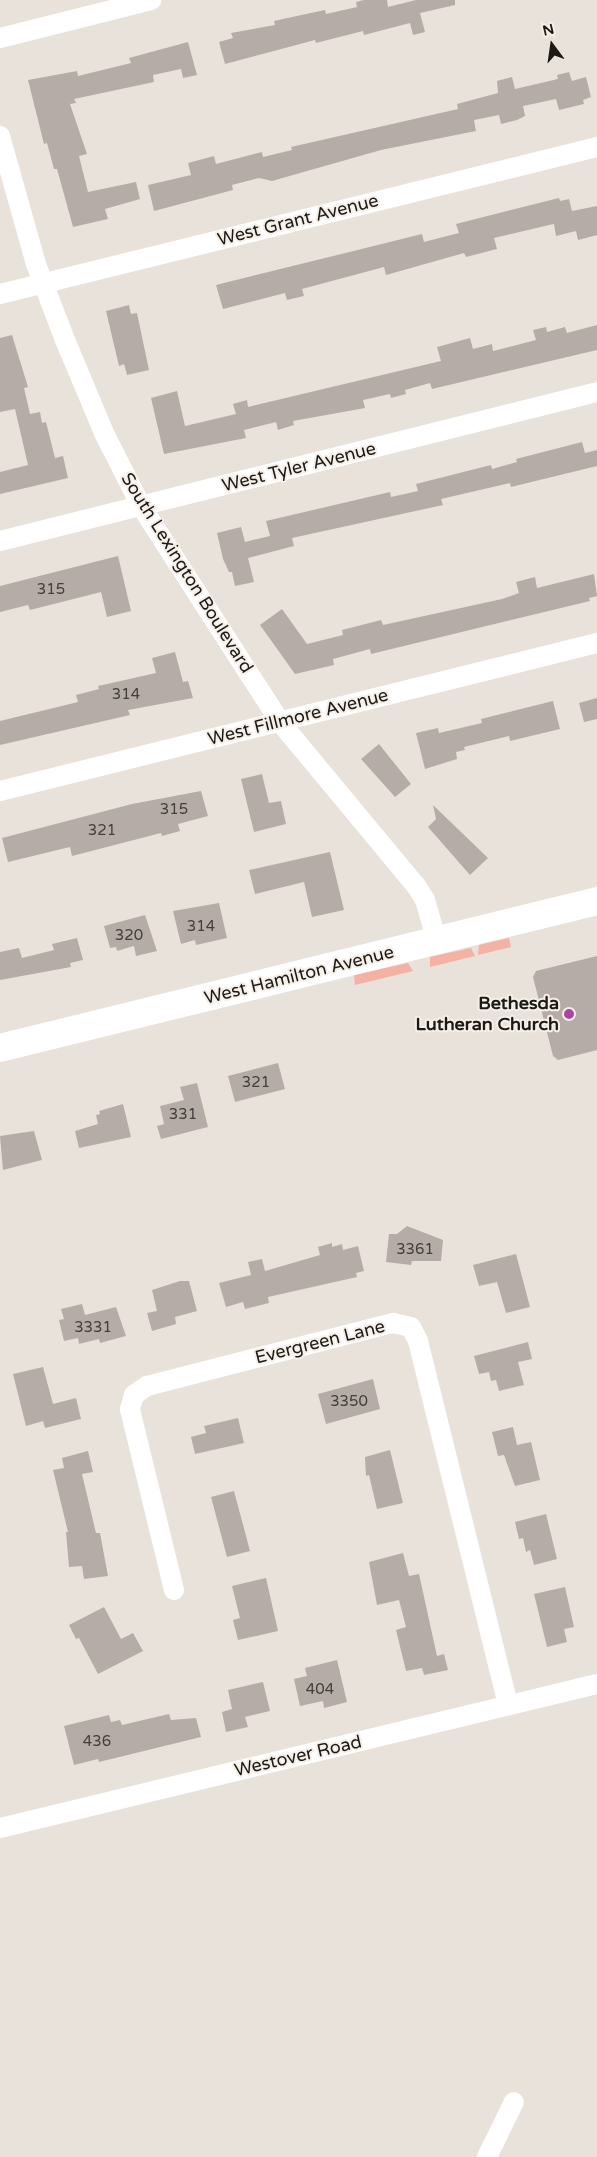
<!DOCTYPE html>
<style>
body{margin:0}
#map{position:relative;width:597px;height:2157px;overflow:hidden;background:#e9e2db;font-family:"Varela Round",sans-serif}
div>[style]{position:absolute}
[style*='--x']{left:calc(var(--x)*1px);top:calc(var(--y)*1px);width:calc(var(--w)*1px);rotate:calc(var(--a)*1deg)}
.green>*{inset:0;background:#f4b1a6}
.building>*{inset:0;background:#b5aca7}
.street>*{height:20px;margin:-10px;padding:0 10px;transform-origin:10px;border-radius:10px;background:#fff}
.secondary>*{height:28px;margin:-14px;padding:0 14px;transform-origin:14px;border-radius:14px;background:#fff}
.dots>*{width:14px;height:14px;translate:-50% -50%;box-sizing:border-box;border:2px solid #f6efe8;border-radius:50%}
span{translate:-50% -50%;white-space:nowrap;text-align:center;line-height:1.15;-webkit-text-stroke:4px #f6efe8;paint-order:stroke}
.number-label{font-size:15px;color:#423e3b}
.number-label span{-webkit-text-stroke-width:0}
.street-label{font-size:18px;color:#1c1a17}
.poi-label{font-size:18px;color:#1c1a17;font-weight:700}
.right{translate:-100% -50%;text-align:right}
.north{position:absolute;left:527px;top:20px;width:50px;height:50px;-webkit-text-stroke:4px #f6efe8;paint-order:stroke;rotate:346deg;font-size:14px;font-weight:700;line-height:20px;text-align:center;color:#1c1a17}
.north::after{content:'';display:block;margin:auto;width:18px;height:22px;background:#1c1a17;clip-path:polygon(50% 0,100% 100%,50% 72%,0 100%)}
</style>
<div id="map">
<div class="green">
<i style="clip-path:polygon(509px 938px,511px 947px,478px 955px,479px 945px)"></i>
<i style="clip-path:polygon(471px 948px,475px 956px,430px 967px,430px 957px)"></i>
<i style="clip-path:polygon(408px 963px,413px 971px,355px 985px,354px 975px)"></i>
</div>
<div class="building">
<i style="clip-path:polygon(364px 0,387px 0,388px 7px,416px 0,455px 0,455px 5px,420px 13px,425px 32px,413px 35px,410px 23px,364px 35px,363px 31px,316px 43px,315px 40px,225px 64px,219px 42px,233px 38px,231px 33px,275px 25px,274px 21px,292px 17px,325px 10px,326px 14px,357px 7px,356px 2px)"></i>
<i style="clip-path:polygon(188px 42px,197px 75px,183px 78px,181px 69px,153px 75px,154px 82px,74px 99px,76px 103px,70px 104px,87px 154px,79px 156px,88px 192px,136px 182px,140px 199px,105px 209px,108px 219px,73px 227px,57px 169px,54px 169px,47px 143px,44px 144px,28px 80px,77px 71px,78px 76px,131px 63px,129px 58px)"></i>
<i style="clip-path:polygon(569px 72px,572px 81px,586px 77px,591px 97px,583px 100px,584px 104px,559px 110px,556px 99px,523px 106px,525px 116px,517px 120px,501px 124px,499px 115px,474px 120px,476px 131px,381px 150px,272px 181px,259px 178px,232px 185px,233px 190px,154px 211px,148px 185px,191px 175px,188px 163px,214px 156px,216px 164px,262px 152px,263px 157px,292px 150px,291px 147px,458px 109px,457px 104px,498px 93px,497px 81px,512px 77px,515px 89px,558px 79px,557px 75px)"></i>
<i style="clip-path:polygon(559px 198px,560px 201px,569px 199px,572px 211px,597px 206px,597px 235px,578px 240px,576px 231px,556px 236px,554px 224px,549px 225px,494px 238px,497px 249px,466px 257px,464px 253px,386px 275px,384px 267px,302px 289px,304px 296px,287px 300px,285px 293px,223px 309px,216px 285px,422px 234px,424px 242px,459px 233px,456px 224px)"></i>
<i style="clip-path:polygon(129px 305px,131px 314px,137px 313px,149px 370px,127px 375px,124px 364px,119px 366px,106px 311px)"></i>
<i style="clip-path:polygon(597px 325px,597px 350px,432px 389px,430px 383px,405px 390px,406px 394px,391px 398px,390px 394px,363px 400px,365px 408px,293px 421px,294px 425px,278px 430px,276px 422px,244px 430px,246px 438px,164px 454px,151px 398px,177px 391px,185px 426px,236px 414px,233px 404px,247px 400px,248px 407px,441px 361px,437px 347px,470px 338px,473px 349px,492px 344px,493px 351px,536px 340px,533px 330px,546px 327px,547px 332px,565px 327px,567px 333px)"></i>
<i style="clip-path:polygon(12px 335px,28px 387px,24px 388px,30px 414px,40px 412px,42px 423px,46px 422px,55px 458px,63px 456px,68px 478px,0 494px,0 472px,28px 465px,15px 409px,0 412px,0 338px)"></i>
<i style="clip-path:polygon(582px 442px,585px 453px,597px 450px,597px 466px,511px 487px,510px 483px,441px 499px,443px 505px,292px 538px,294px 546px,248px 558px,254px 582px,235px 586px,232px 572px,229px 572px,223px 559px,217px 533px,241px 527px,245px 542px,270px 536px,266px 521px,390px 492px,391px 497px,418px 491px,416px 484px,491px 465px,492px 469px,517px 462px,516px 459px)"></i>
<i style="clip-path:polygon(118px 556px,131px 611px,107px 617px,101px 592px,30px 610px,28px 605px,0 612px,0 586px)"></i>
<i style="clip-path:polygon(594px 574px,597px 596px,589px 598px,590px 601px,371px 654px,370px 649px,333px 659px,334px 665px,295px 674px,260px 625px,282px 609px,307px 644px,343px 635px,342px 630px,381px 620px,383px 625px,502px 599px,519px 593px,516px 582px,535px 577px,537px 588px)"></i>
<i style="clip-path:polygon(175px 652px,183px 682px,188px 681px,193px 698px,128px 710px,130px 715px,0 745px,0 721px,78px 702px,76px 695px,99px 689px,98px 686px,156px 673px,152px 658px)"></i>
<i style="clip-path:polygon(597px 698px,597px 719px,584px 722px,579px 703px)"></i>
<i style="clip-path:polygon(553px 701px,560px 729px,510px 741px,509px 736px,464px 747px,465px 750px,456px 752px,457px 759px,425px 769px,416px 733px,438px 728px,439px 733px,482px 723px,481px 719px)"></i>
<i style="clip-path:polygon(379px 744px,411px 784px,395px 797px,361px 759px)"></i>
<i style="clip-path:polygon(262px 774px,269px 803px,281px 801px,286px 824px,254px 832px,241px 779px)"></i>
<i style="clip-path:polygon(201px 791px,208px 816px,178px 824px,180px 831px,162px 836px,161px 833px,72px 856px,70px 847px,8px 862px,2px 838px,132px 804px)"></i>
<i style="clip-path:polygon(433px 805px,488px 858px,470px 875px,428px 827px,436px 819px)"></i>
<i style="clip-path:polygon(330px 852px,344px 910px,312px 917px,304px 882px,255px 894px,249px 870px)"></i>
<i style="clip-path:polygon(219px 903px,227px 938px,196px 945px,195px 940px,181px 944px,173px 911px)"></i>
<i style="clip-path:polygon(145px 915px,157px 951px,136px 956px,134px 946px,117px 951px,116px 947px,110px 948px,104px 926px)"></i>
<i style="clip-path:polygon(77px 938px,83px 960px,70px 963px,71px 967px,0 980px,0 952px,19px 948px,22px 958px,54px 950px,52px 944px)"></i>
<i style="clip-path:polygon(597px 956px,597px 1050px,558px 1060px,553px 1056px,533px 977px,536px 971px)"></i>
<i style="clip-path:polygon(278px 1063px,285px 1089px,235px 1102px,228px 1076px)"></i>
<i style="clip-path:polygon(197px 1083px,208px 1127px,161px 1139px,157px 1126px,164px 1124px,160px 1106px,184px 1100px,180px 1087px)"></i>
<i style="clip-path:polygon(123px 1104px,131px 1137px,79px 1148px,75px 1131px,98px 1124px,96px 1115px,100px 1114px,99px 1111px)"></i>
<i style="clip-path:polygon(34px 1131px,42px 1160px,3px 1170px,0 1136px)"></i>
<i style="clip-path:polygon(407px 1226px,443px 1240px,441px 1261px,412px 1261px,411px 1265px,386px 1262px,389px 1234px,397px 1234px)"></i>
<i style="clip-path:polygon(332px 1243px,332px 1247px,342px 1244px,343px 1250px,358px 1246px,364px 1271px,356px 1273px,357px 1277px,268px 1297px,269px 1303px,245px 1309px,243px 1302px,226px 1307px,219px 1283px,251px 1275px,248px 1262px,262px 1259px,265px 1271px,320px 1255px,318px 1247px)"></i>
<i style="clip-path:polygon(516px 1254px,530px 1307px,506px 1313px,497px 1282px,479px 1286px,473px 1265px)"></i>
<i style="clip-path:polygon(180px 1281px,189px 1281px,197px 1311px,175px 1317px,176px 1324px,152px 1331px,147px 1313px,157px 1311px,152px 1290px)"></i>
<i style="clip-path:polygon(82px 1304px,85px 1315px,116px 1307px,126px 1336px,100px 1343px,99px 1339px,79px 1344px,78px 1338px,64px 1341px,59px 1320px,64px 1319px,61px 1309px)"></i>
<i style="clip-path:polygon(528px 1342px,532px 1359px,518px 1362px,524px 1385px,499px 1391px,496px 1380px,491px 1381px,489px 1372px,479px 1374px,474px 1356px)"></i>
<i style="clip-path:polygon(43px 1367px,53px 1404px,76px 1398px,81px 1419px,45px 1428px,43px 1421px,26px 1426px,13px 1374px)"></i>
<i style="clip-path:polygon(373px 1379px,380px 1409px,326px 1424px,318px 1394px)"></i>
<i style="clip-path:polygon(238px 1418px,244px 1443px,195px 1454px,191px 1437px,206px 1433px,204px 1426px)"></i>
<i style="clip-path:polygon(513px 1427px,517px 1445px,531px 1442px,540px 1480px,515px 1486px,504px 1455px,498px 1456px,492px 1432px)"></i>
<i style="clip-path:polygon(390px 1450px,403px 1503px,377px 1509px,369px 1475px,366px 1476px,365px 1457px)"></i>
<i style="clip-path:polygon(88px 1451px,93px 1472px,82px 1474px,96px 1533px,100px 1533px,108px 1576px,84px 1579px,82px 1566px,69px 1567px,66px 1532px,68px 1532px,53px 1470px,64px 1468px,62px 1458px)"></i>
<i style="clip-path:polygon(234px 1491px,250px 1551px,227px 1557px,211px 1497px)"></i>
<i style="clip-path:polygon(546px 1514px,557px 1559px,534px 1565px,530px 1550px,526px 1552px,523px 1538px,519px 1539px,515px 1522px)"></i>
<i style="clip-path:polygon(403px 1553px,409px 1576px,419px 1574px,437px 1656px,444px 1654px,448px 1670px,424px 1675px,422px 1668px,406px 1671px,396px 1630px,406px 1627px,399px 1600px,377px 1605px,369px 1562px)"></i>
<i style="clip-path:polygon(266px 1578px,278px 1631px,238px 1640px,233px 1620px,240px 1618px,232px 1586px)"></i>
<i style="clip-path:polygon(565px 1587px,574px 1627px,564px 1629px,567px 1642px,547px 1647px,534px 1594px)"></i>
<i style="clip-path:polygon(104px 1607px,121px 1639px,133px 1633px,143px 1651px,98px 1674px,79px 1638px,76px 1639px,69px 1625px)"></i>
<i style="clip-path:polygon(337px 1660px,347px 1702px,324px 1708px,323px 1701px,300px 1706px,294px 1679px,307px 1676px,305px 1668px)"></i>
<i style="clip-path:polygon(263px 1682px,270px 1711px,245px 1717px,248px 1727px,226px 1732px,222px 1712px,232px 1709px,228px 1690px)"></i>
<i style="clip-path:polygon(169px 1714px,171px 1720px,196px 1718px,201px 1737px,99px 1762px,98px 1759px,74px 1765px,64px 1726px,109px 1715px,111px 1722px,120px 1720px,122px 1725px)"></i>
</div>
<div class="street">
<i style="--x:0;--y:38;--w:156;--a:-14.1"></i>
<i style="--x:0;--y:136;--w:133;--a:74.3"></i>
<i style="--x:36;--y:264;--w:81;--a:69.1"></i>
<i style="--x:65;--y:340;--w:101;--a:67.2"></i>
<i style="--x:104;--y:433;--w:82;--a:63.1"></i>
<i style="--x:141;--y:506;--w:257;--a:57.2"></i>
<i style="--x:280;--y:722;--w:214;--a:50.3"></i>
<i style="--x:417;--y:887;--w:15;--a:58"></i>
<i style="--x:425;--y:900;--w:43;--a:73.7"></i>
<i style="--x:0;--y:294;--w:615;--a:-13.83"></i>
<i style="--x:0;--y:541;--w:615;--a:-14.01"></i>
<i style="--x:0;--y:791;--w:615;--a:-13.92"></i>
<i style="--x:174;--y:1590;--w:186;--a:-103.7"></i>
<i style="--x:130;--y:1409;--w:15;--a:-74"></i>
<i style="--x:134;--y:1395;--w:16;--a:-35"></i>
<i style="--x:147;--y:1386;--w:254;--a:-14.4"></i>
<i style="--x:393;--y:1323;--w:18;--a:13"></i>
<i style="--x:411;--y:1327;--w:16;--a:63"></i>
<i style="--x:418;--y:1341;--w:375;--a:76.1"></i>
<i style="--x:0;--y:1828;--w:614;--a:-13.56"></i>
<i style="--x:487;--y:2157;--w:61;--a:-63.9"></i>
</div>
<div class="secondary">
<i style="--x:0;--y:1048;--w:615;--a:-13.83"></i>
</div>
<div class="dots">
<i style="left:569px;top:1014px;background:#ac44a6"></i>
</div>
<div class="number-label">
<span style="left:51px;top:590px">315</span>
<span style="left:126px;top:695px">314</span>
<span style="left:174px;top:810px">315</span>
<span style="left:102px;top:831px">321</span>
<span style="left:201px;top:927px">314</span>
<span style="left:129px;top:936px">320</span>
<span style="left:256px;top:1083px">321</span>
<span style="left:183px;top:1115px">331</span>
<span style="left:415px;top:1250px">3361</span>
<span style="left:93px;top:1328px">3331</span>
<span style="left:349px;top:1402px">3350</span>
<span style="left:320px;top:1690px">404</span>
<span style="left:97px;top:1742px">436</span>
</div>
<div class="street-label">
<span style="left:298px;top:220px;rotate:-14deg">West Grant Avenue</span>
<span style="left:299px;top:467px;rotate:-14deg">West Tyler Avenue</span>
<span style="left:187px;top:573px;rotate:58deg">South Lexington Boulevard</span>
<span style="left:298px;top:717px;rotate:-14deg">West Fillmore Avenue</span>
<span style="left:299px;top:975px;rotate:-14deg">West Hamilton Avenue</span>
<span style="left:320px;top:1342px;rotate:-14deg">Evergreen Lane</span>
<span style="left:298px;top:1756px;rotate:-13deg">Westover Road</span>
</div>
<div class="poi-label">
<span class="right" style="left:559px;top:1014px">Bethesda<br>Lutheran Church</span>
</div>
<div class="north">N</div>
</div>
